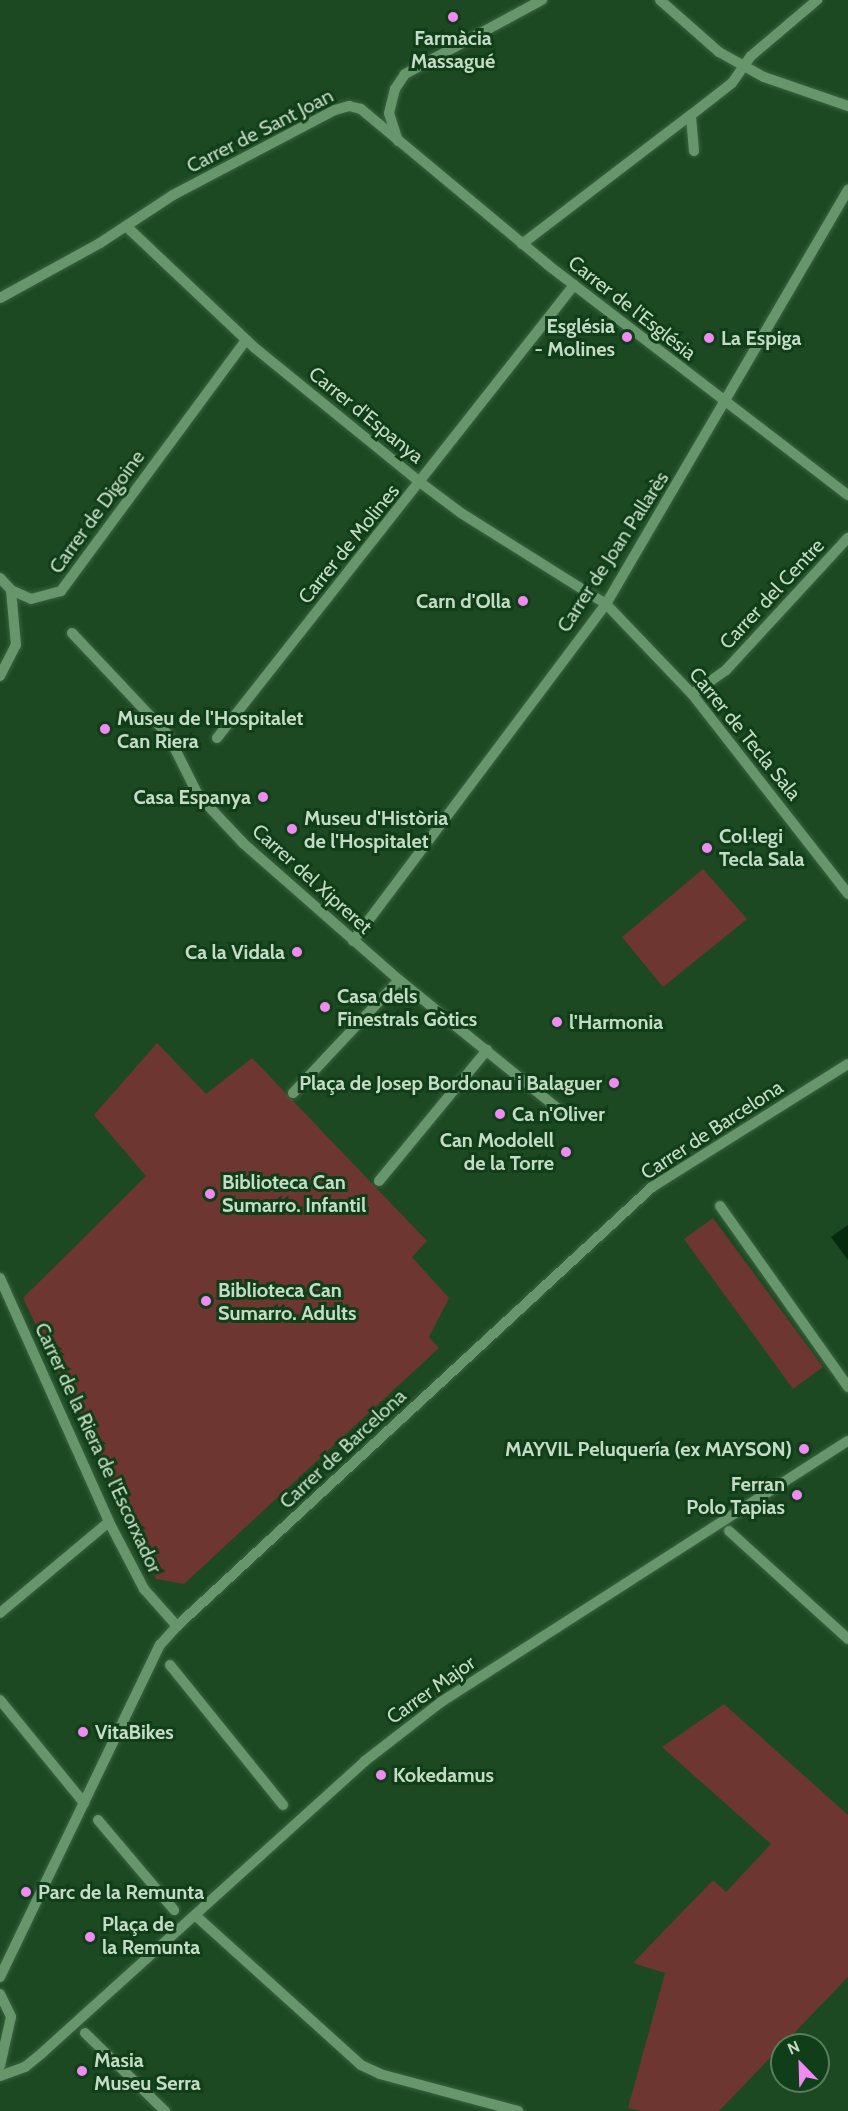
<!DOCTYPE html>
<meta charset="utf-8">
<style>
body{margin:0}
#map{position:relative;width:848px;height:2111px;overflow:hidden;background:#1c4922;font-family:Cabin,sans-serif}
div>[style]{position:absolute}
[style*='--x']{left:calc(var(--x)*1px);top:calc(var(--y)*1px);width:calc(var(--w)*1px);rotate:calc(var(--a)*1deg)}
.green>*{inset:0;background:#6e3631}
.water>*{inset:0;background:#062a0d}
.roads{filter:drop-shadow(0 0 2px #3b6241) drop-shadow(0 0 2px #3b6241)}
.minor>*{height:10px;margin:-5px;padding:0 5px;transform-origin:5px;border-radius:5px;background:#67966c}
.dots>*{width:16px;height:16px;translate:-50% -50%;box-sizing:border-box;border:3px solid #103e18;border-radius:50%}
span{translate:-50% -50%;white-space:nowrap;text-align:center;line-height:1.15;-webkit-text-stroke:6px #103e18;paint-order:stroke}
.poi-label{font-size:20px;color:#c4dcc5;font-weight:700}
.right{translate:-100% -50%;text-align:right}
.left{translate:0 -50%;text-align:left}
.street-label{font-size:20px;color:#c4dcc5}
.north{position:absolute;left:770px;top:2033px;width:60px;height:60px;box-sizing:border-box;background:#103e18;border:2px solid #587d5d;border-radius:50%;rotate:337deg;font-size:16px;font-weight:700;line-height:24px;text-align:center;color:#c4dcc5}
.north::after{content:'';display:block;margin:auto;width:21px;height:27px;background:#f28af3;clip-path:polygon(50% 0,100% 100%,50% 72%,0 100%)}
</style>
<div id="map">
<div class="green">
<i style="clip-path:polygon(703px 869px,747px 919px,663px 987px,622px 937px)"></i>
<i style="clip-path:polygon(157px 1043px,206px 1094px,252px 1058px,427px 1241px,412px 1257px,449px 1298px,429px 1337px,439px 1348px,184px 1584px,156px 1579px,23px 1298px,146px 1176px,94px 1115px)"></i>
<i style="clip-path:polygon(713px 1218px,823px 1367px,793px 1389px,684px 1239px)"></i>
<i style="clip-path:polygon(724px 1704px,848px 1815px,848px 1977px,719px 2111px,641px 2111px,628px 2108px,665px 1973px,633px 1963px,713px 1880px,726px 1892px,771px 1844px,662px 1747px)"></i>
</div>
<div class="water">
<i style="clip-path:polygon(848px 1225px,848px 1260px,831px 1237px)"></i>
</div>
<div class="roads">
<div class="minor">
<i style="--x:660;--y:0;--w:79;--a:41.4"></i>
<i style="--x:719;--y:52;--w:51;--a:29.1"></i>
<i style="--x:764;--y:77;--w:89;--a:19"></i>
<i style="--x:398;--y:141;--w:29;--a:-108"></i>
<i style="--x:389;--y:113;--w:25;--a:-76"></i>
<i style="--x:395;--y:89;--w:18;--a:-56"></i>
<i style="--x:405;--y:74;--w:156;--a:-28.4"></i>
<i style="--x:694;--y:151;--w:36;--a:-95"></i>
<i style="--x:691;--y:115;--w:52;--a:-38"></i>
<i style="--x:732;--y:83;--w:33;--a:-55"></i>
<i style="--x:751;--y:56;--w:87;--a:-40.3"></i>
<i style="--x:126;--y:226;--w:178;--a:43.4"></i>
<i style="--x:255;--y:348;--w:214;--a:39.1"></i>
<i style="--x:421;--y:483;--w:50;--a:36.9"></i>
<i style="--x:461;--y:513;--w:171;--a:32.1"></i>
<i style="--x:606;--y:604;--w:124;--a:46.3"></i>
<i style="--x:692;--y:694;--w:254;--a:52"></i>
<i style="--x:522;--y:244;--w:213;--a:-37.4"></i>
<i style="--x:0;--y:298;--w:114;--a:-28.8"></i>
<i style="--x:100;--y:243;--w:87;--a:-33.3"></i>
<i style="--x:173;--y:195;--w:183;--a:-27.7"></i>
<i style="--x:335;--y:110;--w:15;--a:-16"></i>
<i style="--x:349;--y:106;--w:12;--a:14"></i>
<i style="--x:361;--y:109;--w:244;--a:39.8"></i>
<i style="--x:548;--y:265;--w:378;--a:37.5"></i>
<i style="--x:0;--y:578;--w:16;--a:47"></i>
<i style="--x:11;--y:590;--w:22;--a:24"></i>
<i style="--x:31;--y:599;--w:31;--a:-15"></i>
<i style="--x:61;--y:591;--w:312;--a:-53.6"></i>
<i style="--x:72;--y:633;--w:140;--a:46.7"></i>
<i style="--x:168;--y:735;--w:67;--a:63.4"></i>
<i style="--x:198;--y:795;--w:66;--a:46.8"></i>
<i style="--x:243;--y:843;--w:208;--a:41.3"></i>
<i style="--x:399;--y:980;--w:210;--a:39"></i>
<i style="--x:0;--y:676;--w:35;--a:-63"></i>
<i style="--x:16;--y:645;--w:55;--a:-95.2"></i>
<i style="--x:692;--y:694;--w:42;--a:-35.2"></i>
<i style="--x:726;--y:670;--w:180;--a:-47.3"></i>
<i style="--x:217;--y:738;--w:577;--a:-51.76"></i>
<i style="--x:353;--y:941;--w:421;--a:-53.1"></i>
<i style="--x:606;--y:604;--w:480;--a:-59.7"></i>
<i style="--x:293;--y:1093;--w:155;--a:-46.8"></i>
<i style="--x:379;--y:1181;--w:170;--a:-50.5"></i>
<i style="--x:720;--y:1206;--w:222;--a:54.7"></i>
<i style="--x:0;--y:1278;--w:267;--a:65.9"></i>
<i style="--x:109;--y:1522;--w:76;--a:62.4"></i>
<i style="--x:144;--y:1589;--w:50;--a:48.3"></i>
<i style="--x:729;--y:1531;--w:161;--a:42.2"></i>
<i style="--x:0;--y:1613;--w:142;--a:-39.9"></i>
<i style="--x:170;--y:1665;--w:180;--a:51.1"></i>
<i style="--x:0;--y:1700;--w:133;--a:50.8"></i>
<i style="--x:98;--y:1820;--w:118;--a:49.8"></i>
<i style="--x:196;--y:1916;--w:222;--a:42.1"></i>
<i style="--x:361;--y:2065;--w:21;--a:25"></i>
<i style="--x:380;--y:2074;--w:143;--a:15"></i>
<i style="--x:0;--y:1977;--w:369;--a:-64.3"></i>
<i style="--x:160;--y:1645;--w:25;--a:-48"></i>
<i style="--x:177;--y:1626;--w:647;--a:-42.74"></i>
<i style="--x:652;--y:1187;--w:231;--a:-32.1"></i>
<i style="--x:0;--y:1994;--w:25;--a:64"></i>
<i style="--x:11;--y:2017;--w:50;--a:102.7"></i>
<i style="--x:85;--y:2033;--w:112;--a:44.3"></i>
<i style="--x:0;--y:2076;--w:27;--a:-20"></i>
<i style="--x:25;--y:2067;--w:22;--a:-39"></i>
<i style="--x:42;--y:2053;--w:435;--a:-42.1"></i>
<i style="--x:365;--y:1761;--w:96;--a:-37.8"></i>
<i style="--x:441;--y:1702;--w:483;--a:-32.7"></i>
</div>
</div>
<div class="dots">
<i style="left:453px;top:17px;background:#f28af3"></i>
<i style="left:627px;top:337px;background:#f28af3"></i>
<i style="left:709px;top:338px;background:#f28af3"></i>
<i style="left:523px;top:601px;background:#f28af3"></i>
<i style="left:105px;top:729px;background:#f28af3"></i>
<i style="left:263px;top:797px;background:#f28af3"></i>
<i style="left:292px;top:829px;background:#f28af3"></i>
<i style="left:707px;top:848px;background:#f28af3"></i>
<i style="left:297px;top:952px;background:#f28af3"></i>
<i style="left:325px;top:1007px;background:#f28af3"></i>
<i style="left:557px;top:1022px;background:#f28af3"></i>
<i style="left:614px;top:1083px;background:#f28af3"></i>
<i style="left:500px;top:1114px;background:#f28af3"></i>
<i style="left:566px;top:1152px;background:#f28af3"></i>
<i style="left:210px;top:1194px;background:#f28af3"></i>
<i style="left:206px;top:1301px;background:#f28af3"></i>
<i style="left:804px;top:1449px;background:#f28af3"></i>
<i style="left:797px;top:1495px;background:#f28af3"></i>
<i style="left:83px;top:1732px;background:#f28af3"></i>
<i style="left:381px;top:1775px;background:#f28af3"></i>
<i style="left:26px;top:1892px;background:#f28af3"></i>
<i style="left:90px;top:1937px;background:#f28af3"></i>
<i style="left:82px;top:2071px;background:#f28af3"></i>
</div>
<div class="poi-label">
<span style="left:453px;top:50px">Farmàcia<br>Massagué</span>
<span class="right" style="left:615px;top:338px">Església<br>- Molines</span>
<span class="left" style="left:721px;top:338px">La Espiga</span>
<span class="right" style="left:511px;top:601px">Carn d'Olla</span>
<span class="left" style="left:117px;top:730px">Museu de l'Hospitalet<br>Can Riera</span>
<span class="right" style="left:251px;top:797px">Casa Espanya</span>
<span class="left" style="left:304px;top:830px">Museu d'Història<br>de l'Hospitalet</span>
<span class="left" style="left:719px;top:848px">Col·legi<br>Tecla Sala</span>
<span class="right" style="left:285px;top:952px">Ca la Vidala</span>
<span class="left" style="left:337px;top:1008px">Casa dels<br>Finestrals Gòtics</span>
<span class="left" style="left:569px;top:1022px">l'Harmonia</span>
<span class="right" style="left:602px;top:1083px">Plaça de Josep Bordonau i Balaguer</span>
<span class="left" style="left:512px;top:1114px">Ca n'Oliver</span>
<span class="right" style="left:554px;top:1152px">Can Modolell<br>de la Torre</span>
<span class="left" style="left:222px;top:1194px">Biblioteca Can<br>Sumarro. Infantil</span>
<span class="left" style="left:218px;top:1302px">Biblioteca Can<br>Sumarro. Adults</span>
<span class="right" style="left:792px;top:1449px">MAYVIL Peluquería (ex MAYSON)</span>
<span class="right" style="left:785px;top:1496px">Ferran<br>Polo Tapias</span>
<span class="left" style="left:95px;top:1732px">VitaBikes</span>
<span class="left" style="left:393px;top:1775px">Kokedamus</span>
<span class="left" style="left:38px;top:1892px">Parc de la Remunta</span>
<span class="left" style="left:102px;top:1936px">Plaça de<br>la Remunta</span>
<span class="left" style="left:94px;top:2072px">Masia<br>Museu Serra</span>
</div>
<div class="street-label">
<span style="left:260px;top:131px;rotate:-27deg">Carrer de Sant Joan</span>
<span style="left:632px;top:308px;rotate:38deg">Carrer de l'Església</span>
<span style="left:366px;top:415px;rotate:39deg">Carrer d'Espanya</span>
<span style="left:97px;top:512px;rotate:-54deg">Carrer de Digoine</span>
<span style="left:349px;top:544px;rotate:-51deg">Carrer de Molines</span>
<span style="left:613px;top:552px;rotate:-57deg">Carrer de Joan Pallarès</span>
<span style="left:772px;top:594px;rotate:-47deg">Carrer del Centre</span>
<span style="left:745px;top:734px;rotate:51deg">Carrer de Tecla Sala</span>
<span style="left:312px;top:879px;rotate:42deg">Carrer del Xipreret</span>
<span style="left:712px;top:1130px;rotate:-33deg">Carrer de Barcelona</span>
<span style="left:98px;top:1448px;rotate:65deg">Carrer de la Riera de l'Escorxador</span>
<span style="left:343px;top:1449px;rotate:-43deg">Carrer de Barcelona</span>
<span style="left:431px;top:1690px;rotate:-35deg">Carrer Major</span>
</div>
<div class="north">N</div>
</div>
